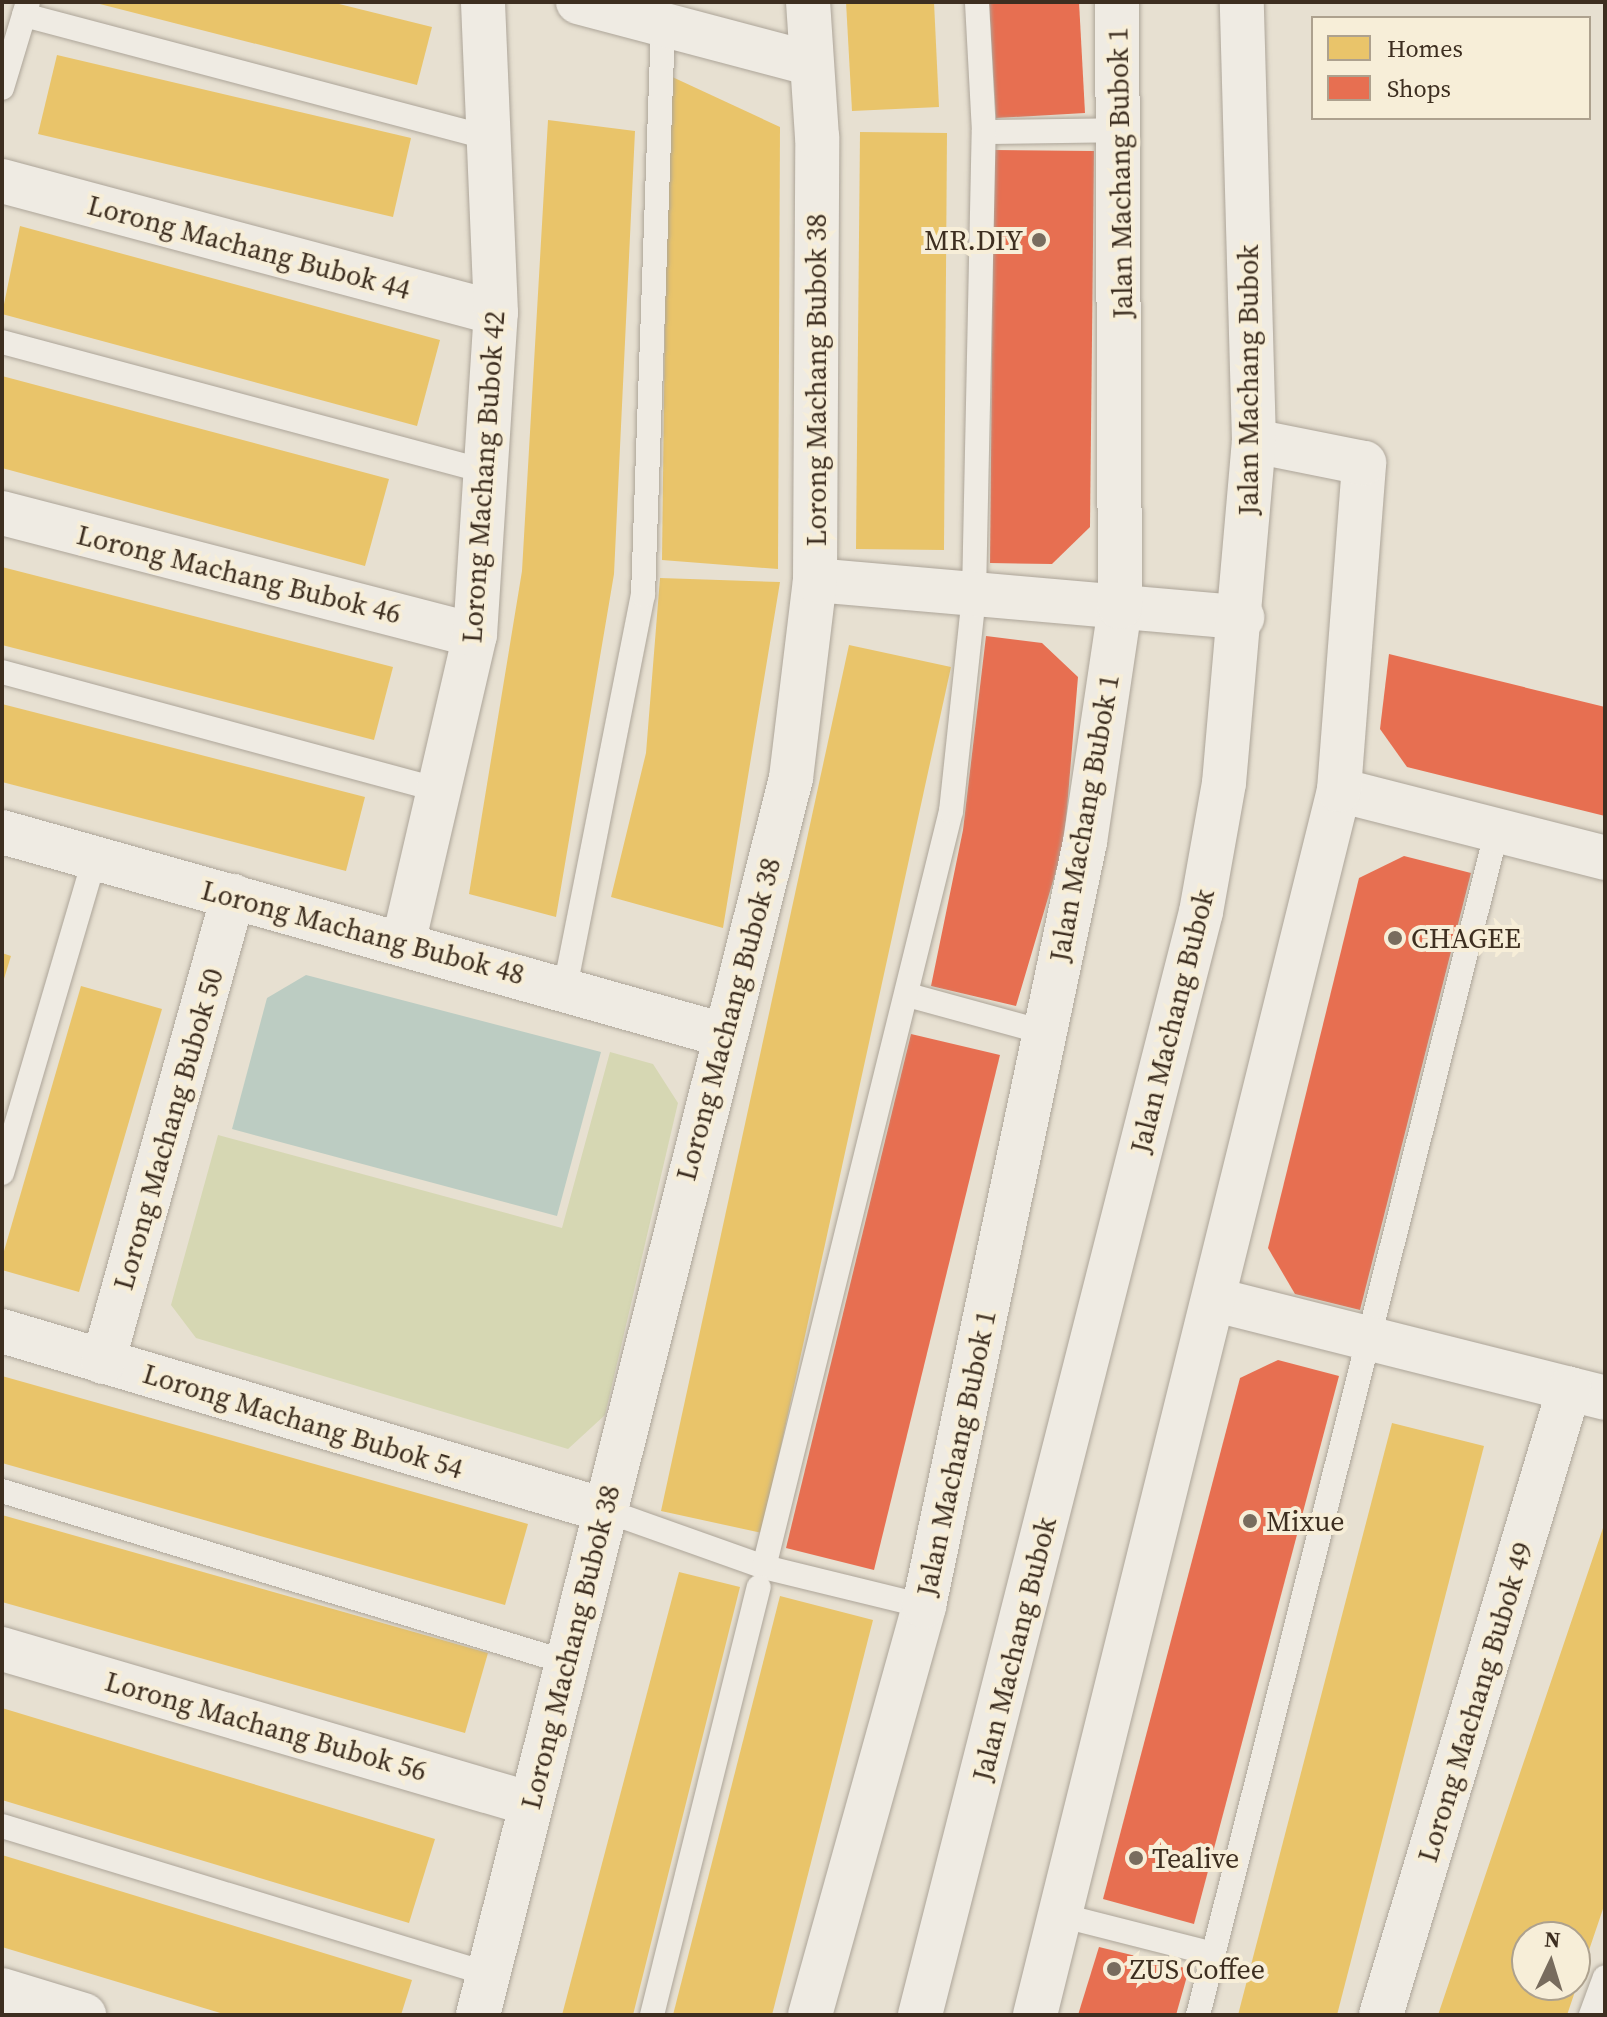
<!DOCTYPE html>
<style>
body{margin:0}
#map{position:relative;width:1607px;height:2017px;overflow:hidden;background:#e7e0d1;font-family:"Source Serif 4",serif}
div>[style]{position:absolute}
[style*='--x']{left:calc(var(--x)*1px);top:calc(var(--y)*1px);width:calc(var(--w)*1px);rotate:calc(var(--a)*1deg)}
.green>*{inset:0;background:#d6d7b3}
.water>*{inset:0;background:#bcccc2}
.homes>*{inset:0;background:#e9c46a}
.shops>*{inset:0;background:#e76f51}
.roads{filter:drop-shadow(0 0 2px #ada599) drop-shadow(0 0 2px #ada599)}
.service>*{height:24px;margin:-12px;padding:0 12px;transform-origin:12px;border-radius:12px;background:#efebe3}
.minor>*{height:44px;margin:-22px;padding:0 22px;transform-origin:22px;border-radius:22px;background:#efebe3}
.secondary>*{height:44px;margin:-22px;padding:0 22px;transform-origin:22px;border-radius:22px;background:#efebe3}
.dots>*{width:22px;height:22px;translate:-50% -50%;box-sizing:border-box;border:4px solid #f7eed8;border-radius:50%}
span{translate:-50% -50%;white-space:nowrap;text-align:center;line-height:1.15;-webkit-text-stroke:8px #f7eed8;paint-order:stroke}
.street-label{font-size:28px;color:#3d2e20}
.poi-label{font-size:28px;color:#3d2e20}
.right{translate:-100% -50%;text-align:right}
.left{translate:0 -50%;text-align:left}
.frame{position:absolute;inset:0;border:4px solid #3d2e20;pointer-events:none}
.legend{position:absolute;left:1311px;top:16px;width:280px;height:104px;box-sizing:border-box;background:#f7eed8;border:2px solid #ada18e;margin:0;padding:10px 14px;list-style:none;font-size:24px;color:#3d2e20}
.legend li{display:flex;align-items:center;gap:16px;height:40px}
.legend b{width:40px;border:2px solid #ada18e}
.north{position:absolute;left:1511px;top:1921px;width:80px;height:80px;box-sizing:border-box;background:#f7eed8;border:2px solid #ada18e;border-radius:50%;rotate:4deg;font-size:22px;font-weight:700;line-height:32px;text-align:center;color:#3d2e20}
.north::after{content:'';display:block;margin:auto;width:28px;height:36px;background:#786c5e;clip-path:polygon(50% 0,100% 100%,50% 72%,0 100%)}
</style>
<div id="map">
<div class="green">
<i style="clip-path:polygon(610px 1052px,653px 1064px,678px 1103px,605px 1415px,568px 1449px,196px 1338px,171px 1305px,218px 1135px,562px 1228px)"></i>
</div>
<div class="water">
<i style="clip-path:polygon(306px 975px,601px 1052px,557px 1216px,232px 1129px,267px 998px)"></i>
</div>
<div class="homes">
<i style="clip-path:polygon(92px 2px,331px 2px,432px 27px,417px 85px)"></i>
<i style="clip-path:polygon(846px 2px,934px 2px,939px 107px,852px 111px)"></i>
<i style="clip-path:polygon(57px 55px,411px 138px,393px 217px,38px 134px)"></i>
<i style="clip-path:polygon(668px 75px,780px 127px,778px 569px,662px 560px)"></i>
<i style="clip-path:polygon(548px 120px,635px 131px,614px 574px,556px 917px,469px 894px,522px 571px)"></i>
<i style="clip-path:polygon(860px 132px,947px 133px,944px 550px,856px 549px)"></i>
<i style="clip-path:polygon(20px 226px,440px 340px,417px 426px,2px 314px)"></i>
<i style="clip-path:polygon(2px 376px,389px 479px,365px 566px,2px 468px)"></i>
<i style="clip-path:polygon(2px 567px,393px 667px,374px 740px,2px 645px)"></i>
<i style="clip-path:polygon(660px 578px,780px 582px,723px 928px,611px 897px,646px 753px)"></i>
<i style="clip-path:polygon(849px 645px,951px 667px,762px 1533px,661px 1511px)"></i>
<i style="clip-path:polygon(2px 704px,365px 797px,346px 871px,2px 782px)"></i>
<i style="clip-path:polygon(2px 953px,11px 956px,3px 982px,2px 982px)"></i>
<i style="clip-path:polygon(81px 986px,162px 1009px,79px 1292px,2px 1270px,2px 1258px)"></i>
<i style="clip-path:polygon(2px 1376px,528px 1524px,505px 1605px,2px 1463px)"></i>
<i style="clip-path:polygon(1392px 1423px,1484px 1446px,1337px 2015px,1238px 2015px)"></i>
<i style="clip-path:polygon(2px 1515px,488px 1653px,465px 1733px,2px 1602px)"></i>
<i style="clip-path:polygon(evenodd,1604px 1525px,1605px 1903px,1567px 2015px,1438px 2015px,1604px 1525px,1527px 1937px,1575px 1937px,1575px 1985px,1527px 1985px,1527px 1937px)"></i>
<i style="clip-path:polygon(679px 1572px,740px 1587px,633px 2015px,562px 2015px)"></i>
<i style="clip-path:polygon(780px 1596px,873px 1620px,772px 2015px,673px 2015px)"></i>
<i style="clip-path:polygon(2px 1708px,435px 1839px,409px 1923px,2px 1800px)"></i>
<i style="clip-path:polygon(2px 1855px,412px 1980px,401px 2015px,227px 2015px,2px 1947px)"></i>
</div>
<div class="shops">
<i style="clip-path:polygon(989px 2px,1079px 2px,1085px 113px,996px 118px)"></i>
<i style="clip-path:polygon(994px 150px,1094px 151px,1090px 527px,1052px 564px,990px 563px)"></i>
<i style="clip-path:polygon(986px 636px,1042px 643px,1078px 677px,1064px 844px,1016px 1006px,931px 986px,963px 830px)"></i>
<i style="clip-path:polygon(1389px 654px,1605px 707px,1605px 816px,1407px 767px,1380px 729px)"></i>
<i style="clip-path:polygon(1404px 856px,1471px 873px,1360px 1310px,1295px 1294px,1268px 1248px,1359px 878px)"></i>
<i style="clip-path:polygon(911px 1034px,1000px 1055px,874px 1570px,786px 1548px)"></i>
<i style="clip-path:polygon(1278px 1360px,1339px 1376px,1194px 1924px,1103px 1899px,1240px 1378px)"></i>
<i style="clip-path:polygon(1099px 1947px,1189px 1969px,1176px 2015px,1078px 2015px)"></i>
</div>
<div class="roads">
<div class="service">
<i style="--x:24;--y:15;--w:477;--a:14.8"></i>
<i style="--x:2;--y:88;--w:90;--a:-73.2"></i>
<i style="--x:984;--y:132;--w:139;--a:-0.8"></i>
<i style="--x:2;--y:342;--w:503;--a:14.98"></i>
<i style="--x:2;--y:672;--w:457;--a:15.1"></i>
<i style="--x:565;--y:988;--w:401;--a:-78.8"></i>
<i style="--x:643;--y:595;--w:571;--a:-87.99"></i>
<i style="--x:908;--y:995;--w:140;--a:15.3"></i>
<i style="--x:2;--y:1173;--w:328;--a:-73.6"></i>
<i style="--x:2;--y:1491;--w:589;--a:16.87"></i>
<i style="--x:604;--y:1510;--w:170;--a:19.6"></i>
<i style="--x:764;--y:1567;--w:165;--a:13.7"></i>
<i style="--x:764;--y:1567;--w:779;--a:-76.11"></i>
<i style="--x:951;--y:811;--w:218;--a:-83.9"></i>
<i style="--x:974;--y:594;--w:462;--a:-88.8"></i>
<i style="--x:984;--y:132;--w:130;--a:-93.1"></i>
<i style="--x:2;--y:1826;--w:508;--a:16.94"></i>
<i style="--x:1060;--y:1915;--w:158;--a:14.3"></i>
<i style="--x:652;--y:2015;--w:441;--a:-76"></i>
<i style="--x:1198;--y:2015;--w:1222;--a:-75.84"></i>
<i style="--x:1591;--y:2015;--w:40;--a:-69.8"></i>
</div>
<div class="minor">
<i style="--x:578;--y:2;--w:239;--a:14.8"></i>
<i style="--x:2;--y:181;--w:511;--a:14.96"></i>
<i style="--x:2;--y:513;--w:488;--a:14.5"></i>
<i style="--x:815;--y:580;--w:429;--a:5"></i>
<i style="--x:1339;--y:790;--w:275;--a:14.3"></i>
<i style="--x:2;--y:832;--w:749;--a:15.72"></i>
<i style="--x:403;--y:944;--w:317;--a:-76.9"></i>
<i style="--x:475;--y:635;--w:323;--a:-86.3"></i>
<i style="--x:496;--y:313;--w:311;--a:-92.4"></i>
<i style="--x:1216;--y:1300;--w:401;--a:14.1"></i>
<i style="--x:2;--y:1331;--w:628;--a:16.56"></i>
<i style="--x:103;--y:1362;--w:484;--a:-74.4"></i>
<i style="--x:2;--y:1649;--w:551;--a:16.33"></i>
<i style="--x:2;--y:1990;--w:86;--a:17"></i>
<i style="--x:478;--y:2015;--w:1276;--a:-75.8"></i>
<i style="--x:791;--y:778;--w:199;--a:-83.1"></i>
<i style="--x:815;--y:580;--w:443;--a:-89.7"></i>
<i style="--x:817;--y:137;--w:135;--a:-93.8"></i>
<i style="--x:810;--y:2015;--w:425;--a:-74.4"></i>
<i style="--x:924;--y:1606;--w:781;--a:-78.1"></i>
<i style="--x:1085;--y:842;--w:238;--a:-81.5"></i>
<i style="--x:1120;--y:607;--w:605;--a:-90.28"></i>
<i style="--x:1035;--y:2015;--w:1262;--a:-76.06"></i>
<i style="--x:1339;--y:790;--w:328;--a:-85.6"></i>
<i style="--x:1364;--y:463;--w:112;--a:-168.7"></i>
<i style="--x:1381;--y:2015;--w:654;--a:-73.28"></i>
</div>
<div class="secondary">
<i style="--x:920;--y:2015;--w:1138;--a:-75.71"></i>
<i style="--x:1201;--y:912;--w:131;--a:-79.9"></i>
<i style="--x:1224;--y:783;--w:343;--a:-85"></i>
<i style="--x:1254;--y:441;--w:439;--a:-91.6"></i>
</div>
</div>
<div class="dots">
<i style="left:1039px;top:240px;background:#786c5e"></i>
<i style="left:1395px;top:938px;background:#786c5e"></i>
<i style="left:1250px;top:1521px;background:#786c5e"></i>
<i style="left:1136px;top:1858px;background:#786c5e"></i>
<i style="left:1114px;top:1969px;background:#786c5e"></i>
</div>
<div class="street-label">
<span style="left:1120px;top:173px;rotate:-91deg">Jalan Machang Bubok 1</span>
<span style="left:249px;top:247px;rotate:15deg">Lorong Machang Bubok 44</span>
<span style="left:816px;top:380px;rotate:-90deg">Lorong Machang Bubok 38</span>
<span style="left:1248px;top:380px;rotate:-90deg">Jalan Machang Bubok</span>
<span style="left:483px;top:477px;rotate:-86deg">Lorong Machang Bubok 42</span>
<span style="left:239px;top:574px;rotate:14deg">Lorong Machang Bubok 46</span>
<span style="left:1084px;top:818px;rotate:-80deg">Jalan Machang Bubok 1</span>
<span style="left:363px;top:932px;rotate:15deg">Lorong Machang Bubok 48</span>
<span style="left:728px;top:1019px;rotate:-75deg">Lorong Machang Bubok 38</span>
<span style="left:1172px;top:1021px;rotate:-76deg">Jalan Machang Bubok</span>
<span style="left:168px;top:1129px;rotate:-74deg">Lorong Machang Bubok 50</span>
<span style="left:303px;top:1421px;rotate:17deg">Lorong Machang Bubok 54</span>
<span style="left:956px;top:1453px;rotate:-78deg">Jalan Machang Bubok 1</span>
<span style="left:570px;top:1647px;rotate:-76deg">Lorong Machang Bubok 38</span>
<span style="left:1014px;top:1649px;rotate:-76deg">Jalan Machang Bubok</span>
<span style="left:1475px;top:1702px;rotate:-73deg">Lorong Machang Bubok 49</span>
<span style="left:266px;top:1726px;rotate:16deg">Lorong Machang Bubok 56</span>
</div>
<div class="poi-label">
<span class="right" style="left:1023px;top:240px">MR.DIY</span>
<span class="left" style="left:1411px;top:938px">CHAGEE</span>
<span class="left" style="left:1266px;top:1521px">Mixue</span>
<span class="left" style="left:1152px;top:1858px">Tealive</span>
<span class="left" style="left:1130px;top:1969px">ZUS Coffee</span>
</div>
<div class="frame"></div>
<ul class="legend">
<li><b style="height:22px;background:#e9c46a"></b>Homes</li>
<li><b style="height:22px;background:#e76f51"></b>Shops</li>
</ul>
<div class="north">N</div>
</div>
